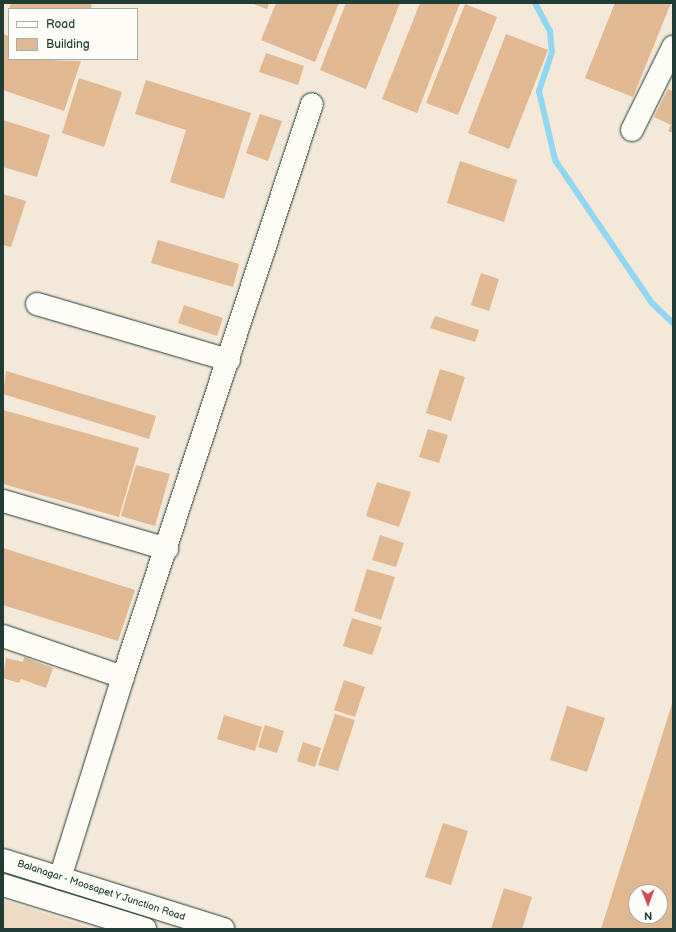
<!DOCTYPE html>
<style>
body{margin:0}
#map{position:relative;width:676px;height:932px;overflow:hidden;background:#f4e8d8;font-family:"Balsamiq Sans",sans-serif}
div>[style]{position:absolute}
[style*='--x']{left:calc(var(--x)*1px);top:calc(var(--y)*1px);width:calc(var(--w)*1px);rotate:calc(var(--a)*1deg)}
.built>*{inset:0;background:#eedac3}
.stream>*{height:6px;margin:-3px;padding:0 3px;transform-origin:3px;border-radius:3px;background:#91d6f3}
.building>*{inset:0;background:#e0b891}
.roads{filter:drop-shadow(0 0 1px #1f3d34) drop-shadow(0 0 1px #1f3d34)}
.minor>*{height:22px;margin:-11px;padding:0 11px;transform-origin:11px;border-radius:11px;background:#fdfcf7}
.major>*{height:22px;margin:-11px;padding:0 11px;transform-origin:11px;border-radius:11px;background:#fdfcf7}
span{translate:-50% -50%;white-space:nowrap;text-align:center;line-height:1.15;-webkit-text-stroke:3px #fdfcf7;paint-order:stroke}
.street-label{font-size:10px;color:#1f3d34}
.frame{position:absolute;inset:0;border:4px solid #1f3d34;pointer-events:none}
.legend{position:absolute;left:8px;top:8px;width:130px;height:52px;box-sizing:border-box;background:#fdfcf7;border:1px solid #a4b0a9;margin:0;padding:5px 7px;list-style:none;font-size:12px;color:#1f3d34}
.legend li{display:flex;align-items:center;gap:8px;height:20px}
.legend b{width:20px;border:1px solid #a4b0a9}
.north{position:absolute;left:628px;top:884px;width:40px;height:40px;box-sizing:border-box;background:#fdfcf7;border:1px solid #a4b0a9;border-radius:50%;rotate:179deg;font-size:11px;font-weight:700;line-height:16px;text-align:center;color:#1f3d34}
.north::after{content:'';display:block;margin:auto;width:14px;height:18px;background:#d1495b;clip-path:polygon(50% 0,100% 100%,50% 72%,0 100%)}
</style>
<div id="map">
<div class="built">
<i style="clip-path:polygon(3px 900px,94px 929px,3px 929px)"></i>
</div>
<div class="stream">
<i style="--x:535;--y:3;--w:32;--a:62"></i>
<i style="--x:550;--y:31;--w:21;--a:85"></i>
<i style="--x:552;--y:52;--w:41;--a:108.4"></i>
<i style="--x:539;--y:91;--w:71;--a:76.9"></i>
<i style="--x:555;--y:160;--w:173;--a:55.9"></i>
<i style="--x:652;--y:303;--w:29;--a:44"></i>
</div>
<div class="building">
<i style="clip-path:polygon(11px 3px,88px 3px,92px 5px,91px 9px,9px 9px)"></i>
<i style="clip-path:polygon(251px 3px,269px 3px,267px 9px)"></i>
<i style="clip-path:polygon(276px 3px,339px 3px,315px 62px,261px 40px)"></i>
<i style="clip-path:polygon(346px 3px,400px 3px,366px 89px,320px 70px)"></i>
<i style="clip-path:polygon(420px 3px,460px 3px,417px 113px,382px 99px)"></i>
<i style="clip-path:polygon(615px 3px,671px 3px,633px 97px,585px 78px)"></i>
<i style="clip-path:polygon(465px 4px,497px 17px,458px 115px,426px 103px)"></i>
<i style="clip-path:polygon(3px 34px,9px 36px,9px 59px,81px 61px,64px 111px,3px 90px)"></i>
<i style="clip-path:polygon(506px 34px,548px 50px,509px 149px,468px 133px)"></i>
<i style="clip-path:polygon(266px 53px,304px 66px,298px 85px,259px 72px)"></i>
<i style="clip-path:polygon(79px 78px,122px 92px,104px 147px,62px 133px)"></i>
<i style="clip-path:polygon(146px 80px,251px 113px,224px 199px,170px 182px,186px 130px,135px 114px)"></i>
<i style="clip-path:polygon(668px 89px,673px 91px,673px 133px,668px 131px,671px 125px,654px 117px)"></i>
<i style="clip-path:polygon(260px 114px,282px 121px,268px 161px,246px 153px)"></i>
<i style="clip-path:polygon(3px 120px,50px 135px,37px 177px,3px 167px)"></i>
<i style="clip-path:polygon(460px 161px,517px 180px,504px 222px,447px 203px)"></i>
<i style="clip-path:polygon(3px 194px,26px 201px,11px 247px,3px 245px)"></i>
<i style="clip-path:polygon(158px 240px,239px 264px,233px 287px,151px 263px)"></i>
<i style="clip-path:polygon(481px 273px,499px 279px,489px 311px,471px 305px)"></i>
<i style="clip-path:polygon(184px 305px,223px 318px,217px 336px,178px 323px)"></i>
<i style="clip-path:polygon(435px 316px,479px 330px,475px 342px,430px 328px)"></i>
<i style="clip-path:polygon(440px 369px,465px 377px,451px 421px,426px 413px)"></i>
<i style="clip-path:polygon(6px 371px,156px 416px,149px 439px,3px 394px)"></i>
<i style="clip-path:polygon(3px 410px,139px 448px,119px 517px,3px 484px)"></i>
<i style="clip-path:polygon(428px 429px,448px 435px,439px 463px,419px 457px)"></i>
<i style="clip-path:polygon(136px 465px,170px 474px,155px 526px,121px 516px)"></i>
<i style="clip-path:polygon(377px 482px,411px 492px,399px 527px,366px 516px)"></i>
<i style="clip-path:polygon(380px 535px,404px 543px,396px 567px,372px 560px)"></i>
<i style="clip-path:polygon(3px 548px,135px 590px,118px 641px,3px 605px)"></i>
<i style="clip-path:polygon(367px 569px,395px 577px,381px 620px,354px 611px)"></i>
<i style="clip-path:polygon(352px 618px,382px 627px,372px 655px,343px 646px)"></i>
<i style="clip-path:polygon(24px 657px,53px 668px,46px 688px,21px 679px,19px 683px,3px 678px,6px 658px,23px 662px)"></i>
<i style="clip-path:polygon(344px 680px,365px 687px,355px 717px,334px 710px)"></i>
<i style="clip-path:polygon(evenodd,672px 704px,673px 929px,601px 929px,672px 704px,636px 892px,660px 892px,660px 916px,636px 916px,636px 892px)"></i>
<i style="clip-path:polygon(567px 706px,605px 718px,587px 772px,550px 760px)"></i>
<i style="clip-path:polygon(335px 714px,355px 720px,338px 771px,318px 765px)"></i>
<i style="clip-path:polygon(224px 715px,262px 727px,255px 751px,217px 739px)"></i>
<i style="clip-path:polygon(265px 725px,284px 731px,277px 753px,258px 747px)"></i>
<i style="clip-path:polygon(303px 742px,321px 748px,315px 767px,297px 761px)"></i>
<i style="clip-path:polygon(443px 823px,468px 831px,451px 885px,425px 877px)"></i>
<i style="clip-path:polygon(504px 888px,532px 897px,522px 929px,491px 929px)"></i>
</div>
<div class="roads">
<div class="minor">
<i style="--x:632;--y:130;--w:93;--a:-63.7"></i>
<i style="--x:37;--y:304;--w:200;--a:16.3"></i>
<i style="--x:3;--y:501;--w:171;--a:16.3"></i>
<i style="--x:3;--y:636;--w:127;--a:18.9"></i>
<i style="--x:60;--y:878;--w:211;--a:-72.6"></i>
<i style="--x:123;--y:677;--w:603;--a:-71.75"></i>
</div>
<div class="major">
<i style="--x:3;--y:860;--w:231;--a:17.4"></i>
<i style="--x:3;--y:885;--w:149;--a:17.2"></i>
</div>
</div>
<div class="street-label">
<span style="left:101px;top:891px;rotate:18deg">Balanagar - Moosapet Y Junction Road</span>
</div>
<div class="frame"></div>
<ul class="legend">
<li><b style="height:5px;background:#fdfcf7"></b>Road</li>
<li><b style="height:11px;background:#e0b891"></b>Building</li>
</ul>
<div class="north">N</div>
</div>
